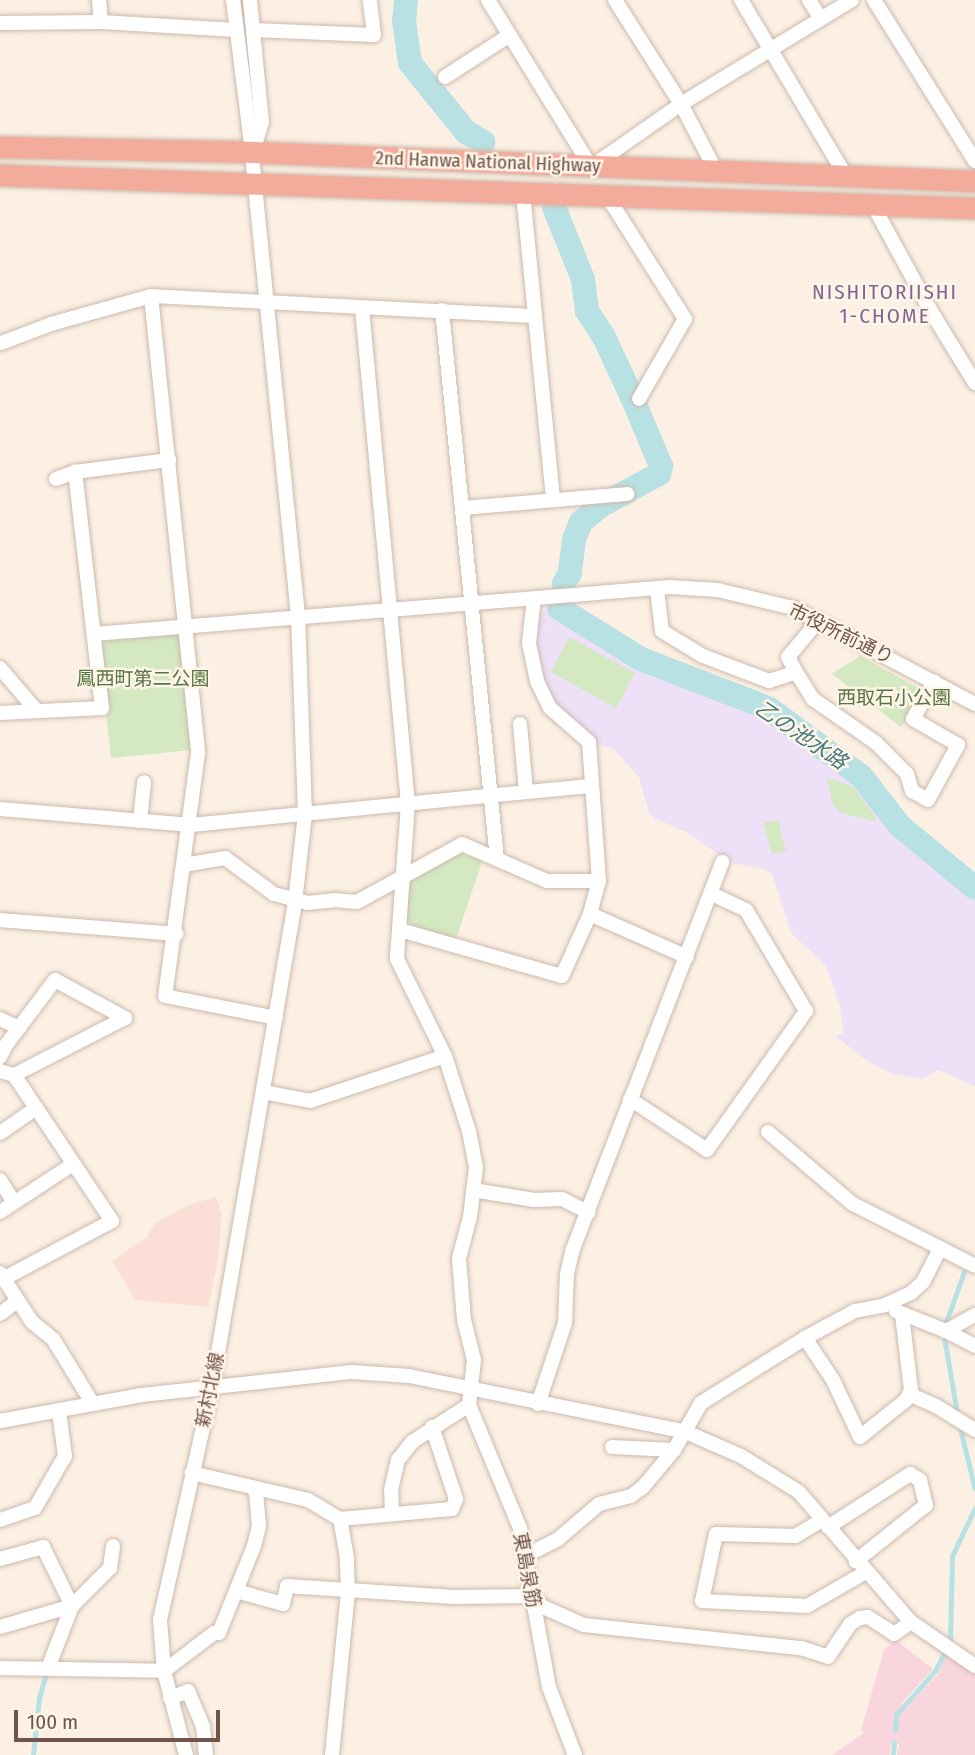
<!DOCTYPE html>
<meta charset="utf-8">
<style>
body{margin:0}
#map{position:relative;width:975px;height:1755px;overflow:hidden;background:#fbf0e3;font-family:"Fira Sans Condensed","Noto Sans JP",sans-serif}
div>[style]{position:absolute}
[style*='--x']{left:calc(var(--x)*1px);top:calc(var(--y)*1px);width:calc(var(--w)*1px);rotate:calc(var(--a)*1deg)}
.commercial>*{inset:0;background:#fbdfd7}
.education>*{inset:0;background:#ede0f7}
.medical>*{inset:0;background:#f9d6dd}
.green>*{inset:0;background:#d4e8c2}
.stream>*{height:4.5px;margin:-2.25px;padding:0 2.25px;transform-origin:2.25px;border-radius:2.25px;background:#b8e1e3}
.river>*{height:24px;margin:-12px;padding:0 12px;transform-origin:12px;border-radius:12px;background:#b8e1e3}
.roads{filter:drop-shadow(0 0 2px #ceb9ad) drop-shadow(0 0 2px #ceb9ad)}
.minor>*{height:14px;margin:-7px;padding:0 7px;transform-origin:7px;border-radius:7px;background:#fff}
.highway>*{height:21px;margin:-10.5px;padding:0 10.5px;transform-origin:10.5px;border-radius:10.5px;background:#f3ac9c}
span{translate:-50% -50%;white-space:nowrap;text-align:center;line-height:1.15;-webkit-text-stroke:5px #fef4e8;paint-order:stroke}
.street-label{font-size:19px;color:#72554a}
.park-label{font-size:19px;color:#567742}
.neighbourhood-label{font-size:21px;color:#816695;letter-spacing:2px}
.water-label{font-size:21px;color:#42787e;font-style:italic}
.scale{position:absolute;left:14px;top:1710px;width:206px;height:32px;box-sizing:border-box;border:4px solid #72554a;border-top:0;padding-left:9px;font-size:21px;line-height:24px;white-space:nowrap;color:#72554a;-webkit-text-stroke:5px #fef4e8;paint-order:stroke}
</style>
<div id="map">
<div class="commercial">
<i style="clip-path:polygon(216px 1197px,222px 1214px,218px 1261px,208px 1307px,135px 1300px,112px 1261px,146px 1238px,155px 1223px,190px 1204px)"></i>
</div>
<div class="education">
<i style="clip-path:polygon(546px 609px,557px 609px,640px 659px,767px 709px,860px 776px,906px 834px,975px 891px,975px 1086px,938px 1070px,923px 1079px,893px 1074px,869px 1062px,835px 1036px,844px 1033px,840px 1006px,829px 973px,824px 964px,792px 934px,772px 874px,765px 869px,731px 863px,686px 832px,654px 818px,649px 812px,639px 777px,614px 749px,593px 743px,561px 718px,535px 665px,536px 620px)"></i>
</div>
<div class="medical">
<i style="clip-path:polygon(896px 1640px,933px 1669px,901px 1704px,906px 1708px,939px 1673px,945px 1653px,975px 1671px,975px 1755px,897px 1755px,899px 1744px,891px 1744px,890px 1755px,832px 1755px,864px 1733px,861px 1730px,884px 1650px)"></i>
</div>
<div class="green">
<i style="clip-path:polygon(181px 633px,191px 750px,111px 758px,98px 639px)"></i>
<i style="clip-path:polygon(569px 637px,635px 673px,616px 708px,551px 672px)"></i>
<i style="clip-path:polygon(860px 656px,918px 688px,920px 696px,901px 727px,832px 674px)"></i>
<i style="clip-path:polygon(827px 778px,852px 786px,876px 818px,874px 821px,841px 813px,833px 805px)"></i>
<i style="clip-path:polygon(778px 820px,786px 851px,772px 854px,763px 823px)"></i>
<i style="clip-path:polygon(457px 854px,483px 859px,456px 939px,413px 925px,407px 918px,410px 880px)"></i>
</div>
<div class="stream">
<i style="--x:945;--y:1325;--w:56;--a:-70.3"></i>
<i style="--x:945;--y:1340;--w:72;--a:80.4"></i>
<i style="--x:960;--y:1426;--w:64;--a:76.4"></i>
<i style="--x:950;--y:1643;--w:87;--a:-88.7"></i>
<i style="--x:952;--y:1556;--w:53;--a:-64.4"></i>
<i style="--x:895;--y:1731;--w:16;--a:-86"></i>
<i style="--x:896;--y:1715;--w:59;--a:-48.4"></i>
<i style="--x:935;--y:1671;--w:20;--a:-63"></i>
<i style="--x:33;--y:1755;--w:57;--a:-84"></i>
<i style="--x:39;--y:1698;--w:26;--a:-74"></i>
<i style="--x:893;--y:1755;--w:12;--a:-85"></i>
</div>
<div class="river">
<i style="--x:406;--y:0;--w:21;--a:95"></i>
<i style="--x:404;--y:21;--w:42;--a:81.9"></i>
<i style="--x:410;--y:63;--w:89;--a:50.9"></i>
<i style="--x:466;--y:132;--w:20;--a:30"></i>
<i style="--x:554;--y:207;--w:78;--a:68.1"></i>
<i style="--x:583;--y:279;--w:32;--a:83"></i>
<i style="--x:587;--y:311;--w:31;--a:57"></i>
<i style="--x:604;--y:337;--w:66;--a:65"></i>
<i style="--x:632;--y:397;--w:75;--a:67.2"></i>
<i style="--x:661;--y:466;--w:8;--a:104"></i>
<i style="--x:659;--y:474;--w:67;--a:151.5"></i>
<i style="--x:600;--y:506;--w:25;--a:140"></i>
<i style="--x:581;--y:522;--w:18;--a:112"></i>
<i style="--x:574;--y:539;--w:34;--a:97"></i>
<i style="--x:570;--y:573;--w:12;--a:121"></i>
<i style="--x:559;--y:608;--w:97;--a:31.9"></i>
<i style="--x:641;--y:659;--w:136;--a:21.1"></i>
<i style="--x:768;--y:708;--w:115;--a:36.2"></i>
<i style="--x:861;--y:776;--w:63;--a:52"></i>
<i style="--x:900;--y:826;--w:97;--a:39.6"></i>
</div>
<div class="roads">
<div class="minor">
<i style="--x:99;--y:0;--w:22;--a:85"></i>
<i style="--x:250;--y:0;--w:123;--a:84.4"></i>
<i style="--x:262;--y:122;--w:27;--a:107"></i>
<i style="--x:488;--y:0;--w:196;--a:58.3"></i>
<i style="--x:591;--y:167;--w:110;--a:-35"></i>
<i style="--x:681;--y:104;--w:200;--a:-31.3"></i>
<i style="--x:615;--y:0;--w:123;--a:57.6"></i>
<i style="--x:681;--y:104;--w:76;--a:62.4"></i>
<i style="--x:741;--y:0;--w:205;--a:59.2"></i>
<i style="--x:809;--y:0;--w:22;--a:58"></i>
<i style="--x:874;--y:0;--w:190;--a:57.9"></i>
<i style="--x:0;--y:23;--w:101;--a:-0.6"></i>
<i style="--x:101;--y:22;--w:135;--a:3.4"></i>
<i style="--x:253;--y:30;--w:121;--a:2.4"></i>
<i style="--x:374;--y:35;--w:35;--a:-97"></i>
<i style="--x:445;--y:77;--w:77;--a:-32.9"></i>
<i style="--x:523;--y:193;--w:306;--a:84.4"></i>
<i style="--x:607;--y:196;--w:146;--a:57.6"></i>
<i style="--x:685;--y:319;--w:92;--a:119.9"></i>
<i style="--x:874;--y:207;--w:115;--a:61.4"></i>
<i style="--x:929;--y:308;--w:88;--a:58.5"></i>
<i style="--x:151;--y:296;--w:459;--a:84.1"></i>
<i style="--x:198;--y:753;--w:245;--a:97.7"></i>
<i style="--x:165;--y:996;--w:113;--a:11.2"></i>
<i style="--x:362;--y:308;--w:498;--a:84.7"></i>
<i style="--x:408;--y:804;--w:155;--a:94.1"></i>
<i style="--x:397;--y:959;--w:108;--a:63.7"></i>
<i style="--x:445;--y:1056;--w:79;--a:72.3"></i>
<i style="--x:469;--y:1131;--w:37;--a:79"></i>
<i style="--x:476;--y:1167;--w:50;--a:96.8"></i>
<i style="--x:470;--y:1217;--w:42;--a:105"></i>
<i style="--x:459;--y:1258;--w:62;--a:85.4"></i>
<i style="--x:464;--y:1320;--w:41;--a:76"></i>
<i style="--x:474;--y:1360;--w:45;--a:96.3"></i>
<i style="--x:469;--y:1405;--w:133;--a:67.5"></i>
<i style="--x:520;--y:1528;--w:162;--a:79.7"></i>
<i style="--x:549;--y:1687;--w:73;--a:69.1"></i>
<i style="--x:442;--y:310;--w:552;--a:84.28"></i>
<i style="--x:1;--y:343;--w:53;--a:-20.8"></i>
<i style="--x:51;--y:324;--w:104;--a:-15.6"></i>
<i style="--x:151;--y:296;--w:384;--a:3"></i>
<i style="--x:56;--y:479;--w:20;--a:-20"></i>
<i style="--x:75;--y:472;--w:95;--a:-7.3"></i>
<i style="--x:464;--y:508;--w:164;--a:-4.9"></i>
<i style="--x:657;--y:589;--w:42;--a:83.2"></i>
<i style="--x:662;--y:631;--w:48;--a:31.4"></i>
<i style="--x:703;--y:656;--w:71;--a:20.7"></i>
<i style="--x:769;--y:681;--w:28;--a:-18"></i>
<i style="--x:796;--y:672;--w:32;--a:58"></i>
<i style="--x:813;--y:699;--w:77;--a:34.9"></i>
<i style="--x:876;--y:743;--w:44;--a:45"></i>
<i style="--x:907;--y:774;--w:18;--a:74"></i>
<i style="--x:912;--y:791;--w:18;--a:29"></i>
<i style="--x:928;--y:800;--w:63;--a:-61.4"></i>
<i style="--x:958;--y:745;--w:52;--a:-150"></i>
<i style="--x:913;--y:719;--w:43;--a:-60.4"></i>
<i style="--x:94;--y:634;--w:578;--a:-4.66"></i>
<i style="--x:670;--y:587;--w:48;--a:3.6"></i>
<i style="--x:718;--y:590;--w:77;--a:13.5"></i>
<i style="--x:793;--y:608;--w:206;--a:27.8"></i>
<i style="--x:0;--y:668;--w:54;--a:49.5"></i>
<i style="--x:796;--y:672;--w:17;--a:-118"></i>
<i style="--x:788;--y:657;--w:48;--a:-50"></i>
<i style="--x:0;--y:713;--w:102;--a:-2.8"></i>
<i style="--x:102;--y:708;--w:238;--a:-96.5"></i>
<i style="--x:520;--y:724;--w:68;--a:85"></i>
<i style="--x:0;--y:809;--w:192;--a:4.8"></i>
<i style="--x:191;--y:825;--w:403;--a:-5.6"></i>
<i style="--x:140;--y:821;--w:39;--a:-84"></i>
<i style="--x:184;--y:865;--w:42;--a:-9.7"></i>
<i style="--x:225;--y:858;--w:61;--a:36.3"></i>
<i style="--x:274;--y:894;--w:34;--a:15"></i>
<i style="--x:307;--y:903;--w:27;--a:-6"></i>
<i style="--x:334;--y:900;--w:23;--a:5"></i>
<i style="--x:357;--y:902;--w:120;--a:-28.9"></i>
<i style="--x:462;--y:844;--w:93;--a:23.5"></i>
<i style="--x:547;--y:881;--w:52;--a:0"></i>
<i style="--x:590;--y:914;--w:106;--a:23.9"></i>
<i style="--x:0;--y:920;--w:177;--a:4.5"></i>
<i style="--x:400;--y:930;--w:168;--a:15.9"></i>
<i style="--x:562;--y:976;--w:68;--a:-65.7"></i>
<i style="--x:590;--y:914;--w:34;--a:-75"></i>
<i style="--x:599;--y:881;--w:139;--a:-94.1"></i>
<i style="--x:589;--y:742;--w:52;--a:-138.9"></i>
<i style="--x:550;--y:708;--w:30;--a:-116"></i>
<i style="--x:537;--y:681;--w:39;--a:-102"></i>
<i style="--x:529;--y:643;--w:45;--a:-83.7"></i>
<i style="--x:0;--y:1019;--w:21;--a:25"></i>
<i style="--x:0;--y:1057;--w:13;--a:-63"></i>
<i style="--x:6;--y:1045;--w:81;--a:-53"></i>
<i style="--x:55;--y:980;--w:80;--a:28.5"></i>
<i style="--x:125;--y:1018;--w:125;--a:152.8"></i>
<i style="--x:0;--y:1071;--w:15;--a:16"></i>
<i style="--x:14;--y:1075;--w:176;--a:56.1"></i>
<i style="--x:112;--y:1221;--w:123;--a:152"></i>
<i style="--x:263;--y:1092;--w:48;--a:10.8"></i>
<i style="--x:310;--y:1101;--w:142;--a:-18.4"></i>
<i style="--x:630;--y:1099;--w:92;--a:33.5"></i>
<i style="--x:707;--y:1150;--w:171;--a:-54.5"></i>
<i style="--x:806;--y:1011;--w:117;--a:-120.7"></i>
<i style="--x:746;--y:910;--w:38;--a:-155"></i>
<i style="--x:768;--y:1132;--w:111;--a:40.3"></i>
<i style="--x:853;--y:1204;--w:97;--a:26.8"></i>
<i style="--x:0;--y:1133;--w:44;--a:-34.8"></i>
<i style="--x:0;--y:1180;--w:26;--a:58"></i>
<i style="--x:473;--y:1190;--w:62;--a:9.3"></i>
<i style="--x:534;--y:1200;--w:28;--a:-2"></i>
<i style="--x:562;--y:1199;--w:30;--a:27"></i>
<i style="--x:0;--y:1212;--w:87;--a:-33.3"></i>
<i style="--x:0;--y:1273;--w:59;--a:56.9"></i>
<i style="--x:32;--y:1322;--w:27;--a:39"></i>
<i style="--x:53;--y:1339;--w:76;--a:58.4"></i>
<i style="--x:896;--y:1311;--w:54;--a:21.8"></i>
<i style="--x:946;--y:1331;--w:33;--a:27"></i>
<i style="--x:0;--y:1314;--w:20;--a:-37"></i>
<i style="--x:946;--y:1331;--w:33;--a:-29"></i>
<i style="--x:805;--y:1338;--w:50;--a:56.3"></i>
<i style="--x:833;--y:1380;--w:63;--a:64.7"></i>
<i style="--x:860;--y:1437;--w:59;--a:-38.8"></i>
<i style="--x:906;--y:1400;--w:11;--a:-63"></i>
<i style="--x:911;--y:1390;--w:77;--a:-96.8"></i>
<i style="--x:909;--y:1394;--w:30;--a:24"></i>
<i style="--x:936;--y:1406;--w:46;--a:31.6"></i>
<i style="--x:538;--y:1404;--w:85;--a:-71.6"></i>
<i style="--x:565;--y:1323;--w:49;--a:-87.7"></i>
<i style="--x:567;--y:1274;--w:26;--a:-77"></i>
<i style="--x:573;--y:1249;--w:415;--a:-68.9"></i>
<i style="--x:0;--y:1421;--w:144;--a:-10.4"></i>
<i style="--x:142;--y:1395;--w:211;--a:-6.3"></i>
<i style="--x:352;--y:1372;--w:57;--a:4"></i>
<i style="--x:409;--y:1376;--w:283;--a:11.4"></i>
<i style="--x:686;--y:1432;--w:60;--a:23.6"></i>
<i style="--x:741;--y:1456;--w:68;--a:31.8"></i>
<i style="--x:799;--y:1492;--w:172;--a:49.3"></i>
<i style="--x:911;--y:1622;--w:78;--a:34.5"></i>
<i style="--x:612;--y:1447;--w:62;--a:2.8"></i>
<i style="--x:252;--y:1487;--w:57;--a:13.1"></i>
<i style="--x:308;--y:1500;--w:37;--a:31"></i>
<i style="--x:340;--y:1519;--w:112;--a:-5.1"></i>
<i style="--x:452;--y:1509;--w:11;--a:-68"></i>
<i style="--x:456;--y:1499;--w:76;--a:-108.4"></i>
<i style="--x:392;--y:1513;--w:23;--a:-92"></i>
<i style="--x:391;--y:1490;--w:31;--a:-77"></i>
<i style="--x:398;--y:1460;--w:23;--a:-52"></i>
<i style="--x:412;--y:1442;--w:68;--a:-33"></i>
<i style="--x:0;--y:1520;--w:37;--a:-19"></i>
<i style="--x:35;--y:1508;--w:60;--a:-60"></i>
<i style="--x:65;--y:1456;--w:45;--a:-97.6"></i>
<i style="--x:822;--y:1520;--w:31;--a:149"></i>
<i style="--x:795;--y:1536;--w:79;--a:-178.5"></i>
<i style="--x:716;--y:1534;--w:68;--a:101.8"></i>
<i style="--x:702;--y:1601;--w:105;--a:2.7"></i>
<i style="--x:807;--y:1606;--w:68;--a:-30"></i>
<i style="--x:828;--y:1527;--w:98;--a:-32.9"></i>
<i style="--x:910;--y:1474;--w:12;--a:31"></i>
<i style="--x:920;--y:1480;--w:26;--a:77"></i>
<i style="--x:926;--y:1505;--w:90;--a:141.3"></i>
<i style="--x:527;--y:1555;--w:34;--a:-27"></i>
<i style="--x:557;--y:1540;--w:55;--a:-40.6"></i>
<i style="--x:599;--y:1504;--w:33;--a:-14"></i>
<i style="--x:631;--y:1496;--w:15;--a:-37"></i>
<i style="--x:643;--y:1487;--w:48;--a:-50"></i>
<i style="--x:674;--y:1450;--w:54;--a:-60.1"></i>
<i style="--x:701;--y:1403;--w:123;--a:-32"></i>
<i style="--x:805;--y:1338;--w:57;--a:-28.4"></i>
<i style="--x:855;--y:1311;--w:31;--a:-11"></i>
<i style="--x:885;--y:1305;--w:29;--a:-25"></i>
<i style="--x:911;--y:1293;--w:16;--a:-43"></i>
<i style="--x:923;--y:1282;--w:38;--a:-63"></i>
<i style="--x:940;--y:1248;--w:39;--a:27"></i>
<i style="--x:0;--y:1559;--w:45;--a:-15.6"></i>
<i style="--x:43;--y:1547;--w:66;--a:63.8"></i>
<i style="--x:236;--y:1591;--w:49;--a:15.5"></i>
<i style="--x:283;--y:1604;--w:18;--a:-77"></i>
<i style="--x:287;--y:1586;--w:167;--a:3.8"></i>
<i style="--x:454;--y:1597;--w:79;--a:-0.7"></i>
<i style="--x:533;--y:1596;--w:15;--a:48"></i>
<i style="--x:543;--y:1607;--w:45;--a:23.7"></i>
<i style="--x:584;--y:1625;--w:218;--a:6.1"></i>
<i style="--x:801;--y:1648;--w:28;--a:18"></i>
<i style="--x:828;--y:1657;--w:40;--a:-56"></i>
<i style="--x:850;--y:1624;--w:12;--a:-31"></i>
<i style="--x:860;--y:1618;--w:8;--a:-7"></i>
<i style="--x:868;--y:1617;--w:31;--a:33"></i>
<i style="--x:894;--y:1634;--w:21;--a:-35"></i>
<i style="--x:0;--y:1627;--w:75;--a:-16.3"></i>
<i style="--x:0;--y:1668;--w:164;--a:1"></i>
<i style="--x:164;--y:1671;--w:63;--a:-37.2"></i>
<i style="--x:214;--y:1633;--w:5;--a:0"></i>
<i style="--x:219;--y:1633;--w:94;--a:-68.1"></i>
<i style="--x:254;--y:1546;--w:21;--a:-76"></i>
<i style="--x:259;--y:1526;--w:33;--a:-95"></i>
<i style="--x:256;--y:1493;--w:7;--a:-124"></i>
<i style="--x:252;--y:1487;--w:62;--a:-166.9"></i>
<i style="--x:48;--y:1668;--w:66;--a:-68.8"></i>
<i style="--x:72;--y:1606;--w:54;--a:-45"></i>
<i style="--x:110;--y:1568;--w:22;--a:-82"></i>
<i style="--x:170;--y:1698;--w:19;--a:-21"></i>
<i style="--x:188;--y:1691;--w:39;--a:67"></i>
<i style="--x:203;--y:1727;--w:28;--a:84"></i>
<i style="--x:186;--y:1755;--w:87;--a:-104.7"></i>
<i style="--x:164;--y:1671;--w:51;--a:-94.5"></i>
<i style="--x:160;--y:1620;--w:238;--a:-77.4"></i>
<i style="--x:212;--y:1388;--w:493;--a:-80.3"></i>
<i style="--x:295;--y:902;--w:89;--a:-83.5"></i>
<i style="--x:305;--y:814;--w:198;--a:-92"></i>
<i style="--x:298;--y:616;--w:466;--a:-95.7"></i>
<i style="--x:252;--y:152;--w:153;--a:-97.1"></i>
<i style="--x:332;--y:1755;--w:164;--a:-84.4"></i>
<i style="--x:348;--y:1592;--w:34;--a:-92"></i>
<i style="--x:347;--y:1558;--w:40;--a:-100"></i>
</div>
<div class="highway">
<i style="--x:0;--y:147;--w:252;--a:1.1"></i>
<i style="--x:252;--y:152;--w:724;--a:2.3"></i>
<i style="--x:0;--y:175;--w:976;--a:1.94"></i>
</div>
</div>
<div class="street-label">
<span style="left:488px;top:162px;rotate:2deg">2nd Hanwa National Highway</span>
<span style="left:841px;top:634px;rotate:26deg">市役所前通り</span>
<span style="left:210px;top:1390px;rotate:-79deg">新村北線</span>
<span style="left:527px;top:1570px;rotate:79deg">東島泉筋</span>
</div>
<div class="park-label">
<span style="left:143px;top:679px">鳳西町第二公園</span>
<span style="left:894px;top:698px">西取石小公園</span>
</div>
<div class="neighbourhood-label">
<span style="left:885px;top:304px">NISHITORIISHI<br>1-CHOME</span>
</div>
<div class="water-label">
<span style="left:801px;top:735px;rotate:34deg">乙の池水路</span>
</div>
<div class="scale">100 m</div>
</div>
